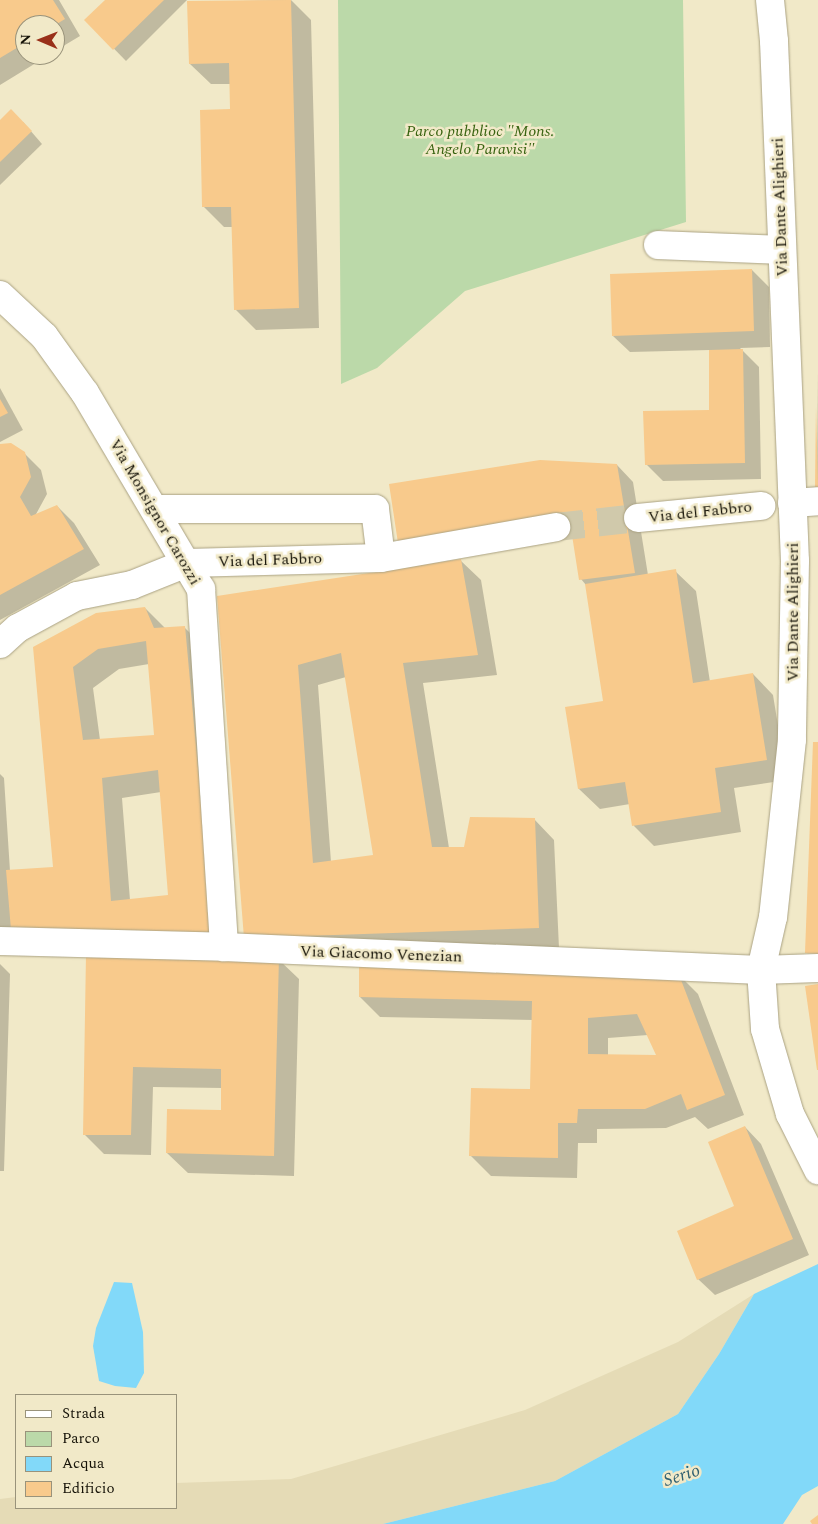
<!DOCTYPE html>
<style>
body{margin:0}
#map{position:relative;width:818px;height:1524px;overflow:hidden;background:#f1e9c8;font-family:Spectral,serif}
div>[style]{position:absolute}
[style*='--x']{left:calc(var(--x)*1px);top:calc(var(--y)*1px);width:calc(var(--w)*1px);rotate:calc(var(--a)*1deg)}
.green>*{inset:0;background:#bbd9a9}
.sand>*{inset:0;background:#e5dbb6}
.water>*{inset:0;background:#82d9f9}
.shadow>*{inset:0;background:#0003}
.building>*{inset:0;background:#f8ca8c}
.minor-tunnel>*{height:28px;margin-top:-14px;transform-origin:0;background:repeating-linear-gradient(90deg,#d0c9ab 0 28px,transparent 0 42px)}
.roads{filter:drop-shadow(0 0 1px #aaa283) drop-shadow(0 0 1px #aaa283)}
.minor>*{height:28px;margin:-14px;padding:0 14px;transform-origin:14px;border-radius:14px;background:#fff}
.major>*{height:28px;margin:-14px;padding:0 14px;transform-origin:14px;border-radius:14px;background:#fff}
span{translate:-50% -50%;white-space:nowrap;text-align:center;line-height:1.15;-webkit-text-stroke:5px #f1e9c8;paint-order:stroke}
.park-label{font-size:16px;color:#386310;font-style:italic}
.street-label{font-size:16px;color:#161308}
.water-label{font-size:18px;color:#2e5e70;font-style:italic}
.legend{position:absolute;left:15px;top:1394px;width:162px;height:115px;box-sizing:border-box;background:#f1e9c8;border:1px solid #99937b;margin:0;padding:6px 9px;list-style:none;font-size:15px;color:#161308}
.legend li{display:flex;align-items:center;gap:10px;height:25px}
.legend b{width:25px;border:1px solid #99937b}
.north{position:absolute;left:15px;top:15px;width:50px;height:50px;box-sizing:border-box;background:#f1e9c8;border:1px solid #99937b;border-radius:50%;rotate:271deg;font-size:14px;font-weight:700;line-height:20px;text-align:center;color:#161308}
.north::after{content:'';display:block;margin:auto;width:18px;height:22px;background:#993019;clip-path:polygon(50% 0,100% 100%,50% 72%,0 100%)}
</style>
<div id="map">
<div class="green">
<i style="clip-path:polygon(338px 0,683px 0,686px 222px,465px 291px,377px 368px,341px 384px)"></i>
</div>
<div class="sand">
<i style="clip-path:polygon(754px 1294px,719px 1354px,678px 1414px,555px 1481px,383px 1524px,0 1524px,0 1499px,16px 1497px,16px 1508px,176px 1508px,176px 1483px,291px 1479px,525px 1410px,678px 1342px)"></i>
</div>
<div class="water">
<i style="clip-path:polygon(818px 1264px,818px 1486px,802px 1495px,783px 1524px,383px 1524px,555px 1481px,678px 1414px,719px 1354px,754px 1294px)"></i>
<i style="clip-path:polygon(114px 1282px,132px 1283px,143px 1332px,144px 1373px,136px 1388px,115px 1386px,99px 1381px,93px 1346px,96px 1328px)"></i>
</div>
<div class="shadow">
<i style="clip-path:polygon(0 0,59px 0,80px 36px,55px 51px,55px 25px,25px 25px,25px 55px,49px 55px,0 85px)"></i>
<i style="clip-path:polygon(106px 0,187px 0,126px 61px,86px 20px)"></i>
<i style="clip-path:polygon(291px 0,311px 20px,319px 328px,256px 330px,235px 309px,233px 227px,224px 227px,204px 207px,231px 110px,231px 84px,211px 84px,190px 64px,188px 2px)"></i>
<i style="clip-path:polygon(0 122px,23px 122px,42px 144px,0 185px)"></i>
<i style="clip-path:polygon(752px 270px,769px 287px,770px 347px,740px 348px,759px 367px,761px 479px,663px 481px,646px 464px,711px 411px,710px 350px,630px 352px,613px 336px)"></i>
<i style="clip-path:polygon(818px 371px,818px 488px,817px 487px)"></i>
<i style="clip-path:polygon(0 388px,23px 430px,0 442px)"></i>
<i style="clip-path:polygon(0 445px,24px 453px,41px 470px,47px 494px,35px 516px,57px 506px,74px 523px,100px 565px,0 620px)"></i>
<i style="clip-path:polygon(617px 465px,633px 482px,648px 575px,675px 571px,696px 591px,710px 682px,753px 674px,773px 695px,787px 780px,734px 788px,741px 832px,654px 846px,634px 826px,630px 804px,600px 809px,579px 789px,605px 702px,586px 585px,581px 579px,573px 534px,416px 559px)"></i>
<i style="clip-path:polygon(evenodd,460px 560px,481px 580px,497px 675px,423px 683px,449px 848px,465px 848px,534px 819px,554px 840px,559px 948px,277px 958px,299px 979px,294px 1176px,188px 1173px,167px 1153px,222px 1111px,222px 1088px,153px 1087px,151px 1155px,104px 1154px,84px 1134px,88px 955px,266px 958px,219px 597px,460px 560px,346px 677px,374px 856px,331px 862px,318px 685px,346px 677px)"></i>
<i style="clip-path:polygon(evenodd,145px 608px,166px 629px,184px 627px,205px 648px,233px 952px,0 942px,0 774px,4px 778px,10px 871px,56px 870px,34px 648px,145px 608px,149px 664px,156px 736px,100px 740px,93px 688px,119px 669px,149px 664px,145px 608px,161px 792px,170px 896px,130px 900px,122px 798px,161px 792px)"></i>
<i style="clip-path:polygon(0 964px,10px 974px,4px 1171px,0 1171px)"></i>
<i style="clip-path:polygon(evenodd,677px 973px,698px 994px,744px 1115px,708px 1129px,695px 1117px,666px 1128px,597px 1129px,597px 1143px,578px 1143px,577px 1178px,491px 1176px,471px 1156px,532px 1090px,533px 1020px,380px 1017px,360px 997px,677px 973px,648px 1035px,658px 1056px,608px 1055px,608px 1038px,648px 1035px)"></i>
<i style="clip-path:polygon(745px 1127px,761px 1144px,809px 1255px,715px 1295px,698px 1279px,736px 1206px)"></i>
</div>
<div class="building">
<i style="clip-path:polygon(0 0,53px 0,65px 19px,55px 25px,25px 25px,25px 43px,0 58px)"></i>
<i style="clip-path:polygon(105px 0,164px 0,113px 50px,84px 20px)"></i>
<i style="clip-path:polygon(291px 0,299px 308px,234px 310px,231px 207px,202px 207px,200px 110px,230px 109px,229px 63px,189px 64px,187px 1px)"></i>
<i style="clip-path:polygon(11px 109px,32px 131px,0 162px,0 120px)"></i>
<i style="clip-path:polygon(752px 269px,754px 331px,612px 336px,610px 274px)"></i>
<i style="clip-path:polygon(743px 349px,745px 463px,645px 465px,643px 411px,709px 410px,709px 350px)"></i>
<i style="clip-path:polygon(0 399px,8px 413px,0 417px)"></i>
<i style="clip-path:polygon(816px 406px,818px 487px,815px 487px)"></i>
<i style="clip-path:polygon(11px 443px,25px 452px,31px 477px,20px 497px,31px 516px,57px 505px,84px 549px,0 595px,0 444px)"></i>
<i style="clip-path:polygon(540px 460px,617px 464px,635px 573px,579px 580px,569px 516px,398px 543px,389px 484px)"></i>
<i style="clip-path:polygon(evenodd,461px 559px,478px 655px,403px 663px,432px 847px,464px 847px,470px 817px,535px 818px,539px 928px,244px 938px,217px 596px,461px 559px,341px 653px,373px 855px,313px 863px,298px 665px,341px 653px)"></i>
<i style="clip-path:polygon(676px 569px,693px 683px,753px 673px,767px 760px,715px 768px,721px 812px,632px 826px,625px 782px,578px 789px,565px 707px,603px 701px,585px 584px)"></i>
<i style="clip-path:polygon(evenodd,145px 607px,154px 628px,185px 626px,213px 932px,60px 932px,11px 930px,6px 870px,53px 867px,33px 647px,96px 613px,145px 607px,146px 641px,154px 735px,83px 740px,73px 667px,98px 649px,146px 641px,145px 607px,158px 770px,168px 895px,111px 901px,102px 778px,158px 770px)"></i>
<i style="clip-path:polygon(813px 742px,818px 742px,818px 954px,805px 953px)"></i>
<i style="clip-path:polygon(86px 954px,279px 957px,274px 1156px,166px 1153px,167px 1109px,221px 1110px,221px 1069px,133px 1067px,131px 1135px,83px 1135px)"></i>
<i style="clip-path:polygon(evenodd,359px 964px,678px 972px,725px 1095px,687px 1110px,681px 1094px,645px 1109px,578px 1109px,577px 1123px,558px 1123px,558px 1158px,469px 1156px,471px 1088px,530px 1089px,532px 1001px,359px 997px,359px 964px,637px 1014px,656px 1055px,588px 1054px,588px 1018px,637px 1014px)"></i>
<i style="clip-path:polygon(818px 984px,818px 1070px,817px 1070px,805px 986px)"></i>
<i style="clip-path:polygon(745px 1126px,793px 1239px,697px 1280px,677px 1231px,734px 1206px,708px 1142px)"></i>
<i style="clip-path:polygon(818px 1515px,818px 1524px,812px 1524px,810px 1521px)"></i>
</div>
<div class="minor-tunnel">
<i style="--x:556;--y:527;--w:82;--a:-6.3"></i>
</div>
<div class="roads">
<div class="minor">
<i style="--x:658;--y:245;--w:124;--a:2.3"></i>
<i style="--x:0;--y:295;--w:60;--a:43"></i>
<i style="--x:44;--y:336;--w:70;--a:54.3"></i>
<i style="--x:85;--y:393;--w:228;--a:59.4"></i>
<i style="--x:201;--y:589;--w:359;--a:86.3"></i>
<i style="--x:792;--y:503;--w:26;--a:-4"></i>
<i style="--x:155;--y:509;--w:220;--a:0"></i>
<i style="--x:375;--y:509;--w:49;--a:83"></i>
<i style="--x:638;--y:518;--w:124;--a:-5.6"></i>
<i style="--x:0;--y:644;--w:24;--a:-42"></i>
<i style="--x:18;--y:628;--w:67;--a:-28.5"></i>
<i style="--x:77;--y:596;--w:56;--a:-11.3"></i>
<i style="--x:132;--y:585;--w:59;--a:-21.8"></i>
<i style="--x:187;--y:563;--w:194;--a:-1.5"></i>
<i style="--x:381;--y:558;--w:178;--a:-10"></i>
<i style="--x:0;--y:941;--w:224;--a:1.5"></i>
<i style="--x:224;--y:947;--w:537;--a:2.45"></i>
<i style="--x:761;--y:970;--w:57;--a:-2"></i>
</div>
<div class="major">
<i style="--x:770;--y:0;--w:41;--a:84.4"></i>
<i style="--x:774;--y:41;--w:520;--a:87.69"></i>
<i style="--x:795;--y:561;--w:179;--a:91"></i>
<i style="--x:792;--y:740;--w:178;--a:96.1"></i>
<i style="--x:773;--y:917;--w:54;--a:102.8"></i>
<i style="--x:761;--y:970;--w:59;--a:86.1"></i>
<i style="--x:765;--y:1029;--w:89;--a:73.6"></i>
<i style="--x:790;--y:1114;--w:63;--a:63.4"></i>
</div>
</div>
<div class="park-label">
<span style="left:480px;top:140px">Parco pubblioc "Mons.<br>Angelo Paravisi"</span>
</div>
<div class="street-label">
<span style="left:780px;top:207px;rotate:-92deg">Via Dante Alighieri</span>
<span style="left:155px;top:512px;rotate:60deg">Via Monsignor Carozzi</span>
<span style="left:700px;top:512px;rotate:-6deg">Via del Fabbro</span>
<span style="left:270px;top:560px;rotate:-2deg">Via del Fabbro</span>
<span style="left:793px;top:612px;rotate:-90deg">Via Dante Alighieri</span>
<span style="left:381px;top:954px;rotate:2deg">Via Giacomo Venezian</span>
</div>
<div class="water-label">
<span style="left:682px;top:1476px;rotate:-18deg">Serio</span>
</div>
<ul class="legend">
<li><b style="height:6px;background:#fff"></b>Strada</li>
<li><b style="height:14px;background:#bbd9a9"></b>Parco</li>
<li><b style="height:14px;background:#82d9f9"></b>Acqua</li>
<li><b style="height:14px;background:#f8ca8c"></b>Edificio</li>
</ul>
<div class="north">N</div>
</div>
